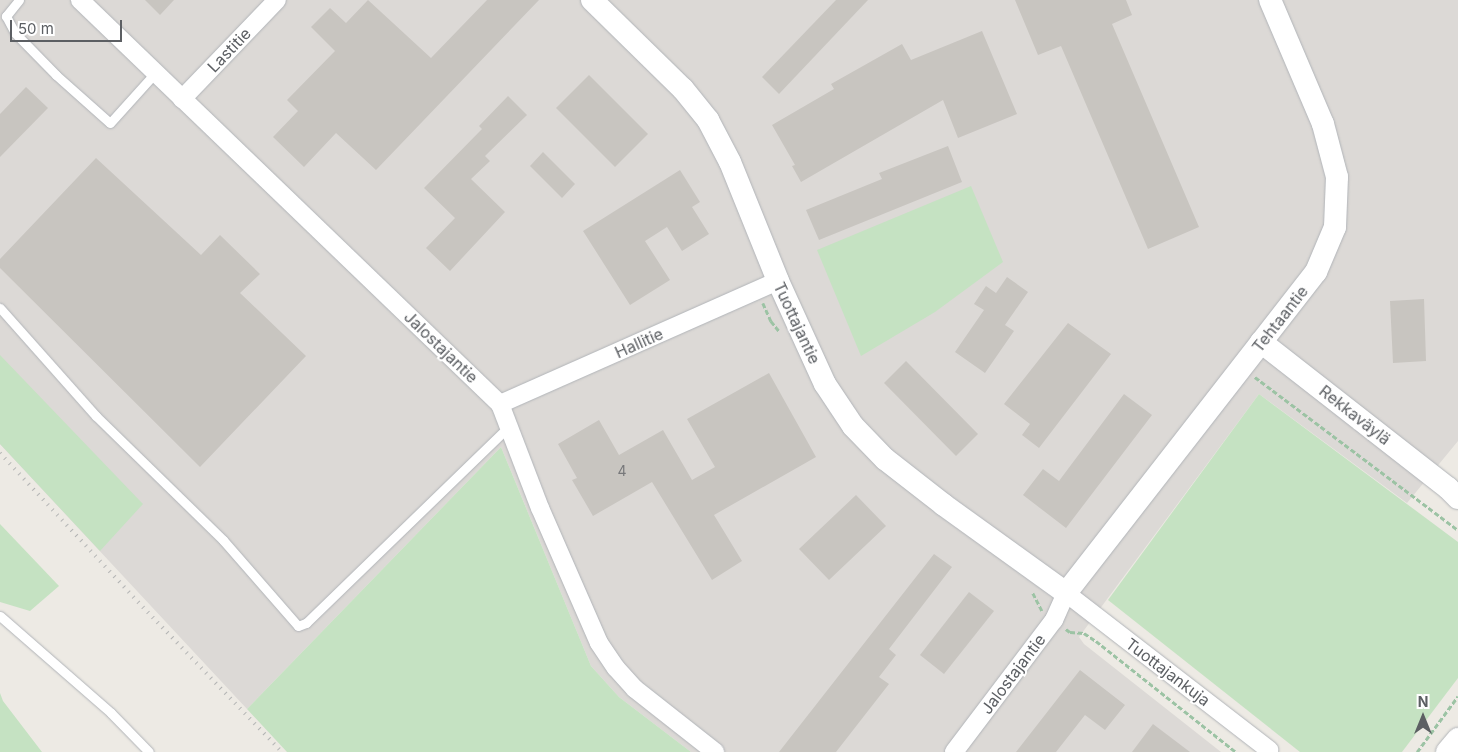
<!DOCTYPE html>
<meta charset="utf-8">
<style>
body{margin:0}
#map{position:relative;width:1458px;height:752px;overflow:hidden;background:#edeae4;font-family:Inter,sans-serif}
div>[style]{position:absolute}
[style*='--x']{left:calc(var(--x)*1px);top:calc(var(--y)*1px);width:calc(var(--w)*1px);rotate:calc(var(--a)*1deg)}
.industrial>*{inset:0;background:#dcd9d6}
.green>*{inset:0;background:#c5e2c2}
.building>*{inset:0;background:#c8c5c0}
.path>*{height:2.5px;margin-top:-1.25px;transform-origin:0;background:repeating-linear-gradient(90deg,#9cc3a4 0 5px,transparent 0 7.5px)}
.roads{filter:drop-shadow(0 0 1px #b1b4b8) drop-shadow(0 0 1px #b1b4b8)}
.service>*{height:9px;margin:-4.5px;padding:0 4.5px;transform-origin:4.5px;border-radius:4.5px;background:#fff}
.minor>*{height:18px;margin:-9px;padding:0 9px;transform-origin:9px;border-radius:9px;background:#fff}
.tertiary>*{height:22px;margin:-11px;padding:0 11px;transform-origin:11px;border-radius:11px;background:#fff}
.secondary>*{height:25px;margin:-12.5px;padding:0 12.5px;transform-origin:12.5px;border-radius:12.5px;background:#fff}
.rail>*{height:4px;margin-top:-2px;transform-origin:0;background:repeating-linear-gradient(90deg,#b2b3b3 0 1px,transparent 0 7px)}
span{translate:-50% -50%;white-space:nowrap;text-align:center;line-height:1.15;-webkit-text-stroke:4px #fff;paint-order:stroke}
.number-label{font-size:14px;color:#77787a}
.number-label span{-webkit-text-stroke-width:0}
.street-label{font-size:16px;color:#5c5f63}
.north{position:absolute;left:1398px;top:692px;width:50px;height:50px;-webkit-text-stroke:4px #fff;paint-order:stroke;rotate:0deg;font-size:14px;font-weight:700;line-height:20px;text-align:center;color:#5c5f63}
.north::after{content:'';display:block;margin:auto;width:18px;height:22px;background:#5c5f63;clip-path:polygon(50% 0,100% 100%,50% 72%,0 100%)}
.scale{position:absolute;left:10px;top:20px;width:112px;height:22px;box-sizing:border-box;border:2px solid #5c5f63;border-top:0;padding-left:6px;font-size:15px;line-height:18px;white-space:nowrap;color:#5c5f63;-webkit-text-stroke:4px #fff;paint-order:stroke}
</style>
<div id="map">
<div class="industrial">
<i style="clip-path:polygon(0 0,1458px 0,1458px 441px,1407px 503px,1259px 394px,1079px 637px,1084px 644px,1221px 752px,691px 752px,619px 697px,591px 666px,501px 447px,247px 709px,0 444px)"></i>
</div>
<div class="green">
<i style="clip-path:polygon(971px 186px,1003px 262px,935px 312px,861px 356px,817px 250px)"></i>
<i style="clip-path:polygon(0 355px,143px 504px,100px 551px,0 444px)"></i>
<i style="clip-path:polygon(1259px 394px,1458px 542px,1458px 678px,1402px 752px,1300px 752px,1108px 600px)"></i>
<i style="clip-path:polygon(501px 447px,591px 666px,619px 697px,691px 752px,287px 752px,247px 709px)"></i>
<i style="clip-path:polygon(0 524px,59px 586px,30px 611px,0 602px)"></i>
<i style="clip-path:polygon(0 693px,3px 701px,42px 752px,0 752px)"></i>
</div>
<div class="building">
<i style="clip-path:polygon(145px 0,174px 0,160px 15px)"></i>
<i style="clip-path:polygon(368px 0,431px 58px,487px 0,539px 0,376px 170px,336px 133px,304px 167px,273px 137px,298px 111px,287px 100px,335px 51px,311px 27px,330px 8px,346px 23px)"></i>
<i style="clip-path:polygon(836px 0,868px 0,779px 94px,762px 77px)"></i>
<i style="clip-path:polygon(1015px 0,1126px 0,1132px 15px,1112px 24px,1199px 227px,1148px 249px,1061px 46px,1038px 55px)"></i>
<i style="clip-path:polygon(982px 31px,1017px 114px,958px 138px,943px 100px,801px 182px,792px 166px,795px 165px,772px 125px,834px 89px,831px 84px,902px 44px,911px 60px)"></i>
<i style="clip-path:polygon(589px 75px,648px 134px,615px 167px,556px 108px)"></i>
<i style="clip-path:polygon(26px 87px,48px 108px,0 157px,0 114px)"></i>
<i style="clip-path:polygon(508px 96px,527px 115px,485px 156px,490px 161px,471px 179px,505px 212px,450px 271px,426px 248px,455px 218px,424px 188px,482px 129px,479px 126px)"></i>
<i style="clip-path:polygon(948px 146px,962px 182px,819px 240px,806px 210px,882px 179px,879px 173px)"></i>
<i style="clip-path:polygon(543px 152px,575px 184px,562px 198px,530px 166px)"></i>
<i style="clip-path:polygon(96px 158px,201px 255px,220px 235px,260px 274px,240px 293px,306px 356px,200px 467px,0 268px,0 259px)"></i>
<i style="clip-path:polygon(680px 170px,700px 202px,692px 207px,709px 234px,682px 251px,667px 227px,645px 241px,670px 280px,630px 305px,583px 231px)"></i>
<i style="clip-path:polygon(1007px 277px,1028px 292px,1005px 325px,1014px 331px,985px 373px,955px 352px,984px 310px,974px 304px,986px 286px,996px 293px)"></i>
<i style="clip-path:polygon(1424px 299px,1426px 361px,1393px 363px,1390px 301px)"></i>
<i style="clip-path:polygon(1068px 323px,1111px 354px,1039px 448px,1022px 435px,1030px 424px,1004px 404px)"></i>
<i style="clip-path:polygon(906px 361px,978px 434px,956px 456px,884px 383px)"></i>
<i style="clip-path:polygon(769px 373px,816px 457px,714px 515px,742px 561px,712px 580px,652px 482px,593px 516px,572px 480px,577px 478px,558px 444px,599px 420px,619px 455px,663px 430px,692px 480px,715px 467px,687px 419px)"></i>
<i style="clip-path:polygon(1124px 394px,1152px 415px,1066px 528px,1023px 495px,1043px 469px,1059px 481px)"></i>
<i style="clip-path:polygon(856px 495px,886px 526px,829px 580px,799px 549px)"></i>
<i style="clip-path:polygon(934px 554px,952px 567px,889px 649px,896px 655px,879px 677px,889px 684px,836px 752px,779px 752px)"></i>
<i style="clip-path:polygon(969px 592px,994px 611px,944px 674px,920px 655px)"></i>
<i style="clip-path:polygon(1080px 670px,1125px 705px,1105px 730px,1085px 715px,1056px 752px,1016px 752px)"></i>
<i style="clip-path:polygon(1153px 724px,1190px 752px,1132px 752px)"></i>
</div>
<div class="path">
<i style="--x:763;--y:303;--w:20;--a:66"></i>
<i style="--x:771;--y:321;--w:13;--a:51"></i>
<i style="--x:1255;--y:377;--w:254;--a:37"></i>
<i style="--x:1033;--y:593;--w:20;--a:63"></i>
<i style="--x:1066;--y:629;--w:5;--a:37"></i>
<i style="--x:1070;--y:632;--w:14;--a:4"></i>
<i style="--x:1084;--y:633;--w:14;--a:34"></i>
<i style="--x:1096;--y:641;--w:179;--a:38.4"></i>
<i style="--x:1417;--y:752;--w:69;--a:-53.8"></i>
</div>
<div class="roads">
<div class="service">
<i style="--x:19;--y:0;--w:21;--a:129"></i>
<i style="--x:6;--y:16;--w:19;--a:62"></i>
<i style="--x:15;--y:33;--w:59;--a:45.7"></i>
<i style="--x:56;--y:75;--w:72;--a:41.6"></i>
<i style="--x:110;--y:123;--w:67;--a:-48"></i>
<i style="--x:0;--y:308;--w:144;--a:48.4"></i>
<i style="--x:96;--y:416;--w:177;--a:44.3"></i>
<i style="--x:223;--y:540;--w:114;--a:48.9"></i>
<i style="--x:298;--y:626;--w:9;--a:-21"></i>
<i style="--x:306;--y:623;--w:283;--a:-44.1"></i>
<i style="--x:0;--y:616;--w:147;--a:41.1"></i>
<i style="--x:111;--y:713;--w:54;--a:45.7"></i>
</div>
<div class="minor">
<i style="--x:80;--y:0;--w:583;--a:43.89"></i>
<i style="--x:500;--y:404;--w:111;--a:69"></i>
<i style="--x:540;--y:508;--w:147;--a:66.4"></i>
<i style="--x:599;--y:643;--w:30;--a:56"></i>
<i style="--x:616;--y:668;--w:28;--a:48"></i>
<i style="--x:635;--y:689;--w:102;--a:38.2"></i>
<i style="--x:182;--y:99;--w:137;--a:-46.2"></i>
<i style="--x:500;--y:404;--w:304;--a:-23.9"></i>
<i style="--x:954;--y:752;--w:166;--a:-52.9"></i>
<i style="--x:1054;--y:620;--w:30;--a:-66"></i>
<i style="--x:1066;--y:593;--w:257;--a:37.7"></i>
</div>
<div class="tertiary">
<i style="--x:592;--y:0;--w:127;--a:44.4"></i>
<i style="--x:683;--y:89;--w:40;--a:51"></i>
<i style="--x:708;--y:120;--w:47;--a:62.4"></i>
<i style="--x:730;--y:162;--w:128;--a:68"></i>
<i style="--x:778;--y:281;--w:113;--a:65.5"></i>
<i style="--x:825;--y:384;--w:50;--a:56.3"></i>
<i style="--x:853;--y:426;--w:46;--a:45.9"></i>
<i style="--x:885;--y:459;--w:75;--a:37.9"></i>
<i style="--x:944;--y:505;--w:150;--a:35.8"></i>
<i style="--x:1066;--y:593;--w:407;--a:-52.1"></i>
<i style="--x:1316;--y:272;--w:49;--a:-67.1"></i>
<i style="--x:1335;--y:227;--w:50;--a:-87.7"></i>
<i style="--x:1337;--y:177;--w:55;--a:-104.8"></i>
<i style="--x:1323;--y:124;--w:135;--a:-113.1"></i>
<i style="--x:1261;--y:342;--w:237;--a:38"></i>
<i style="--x:1448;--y:488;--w:14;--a:45"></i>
</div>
<div class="secondary">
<i style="--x:1448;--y:752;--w:16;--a:-50"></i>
</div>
</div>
<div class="rail">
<i style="--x:0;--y:453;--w:203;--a:47.2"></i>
<i style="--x:138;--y:602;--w:208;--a:46.2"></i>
</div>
<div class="number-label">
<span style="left:622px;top:471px">4</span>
</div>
<div class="street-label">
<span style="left:229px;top:50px;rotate:-46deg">Lastitie</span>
<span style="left:1280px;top:319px;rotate:-52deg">Tehtaantie</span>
<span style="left:797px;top:323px;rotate:65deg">Tuottajantie</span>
<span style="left:639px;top:343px;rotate:-24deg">Hallitie</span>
<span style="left:441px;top:347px;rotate:44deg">Jalostajantie</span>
<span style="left:1355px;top:415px;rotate:38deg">Rekkaväylä</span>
<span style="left:1168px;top:672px;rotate:37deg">Tuottajankuja</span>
<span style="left:1013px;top:674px;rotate:-53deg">Jalostajantie</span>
</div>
<div class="north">N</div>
<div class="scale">50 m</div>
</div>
